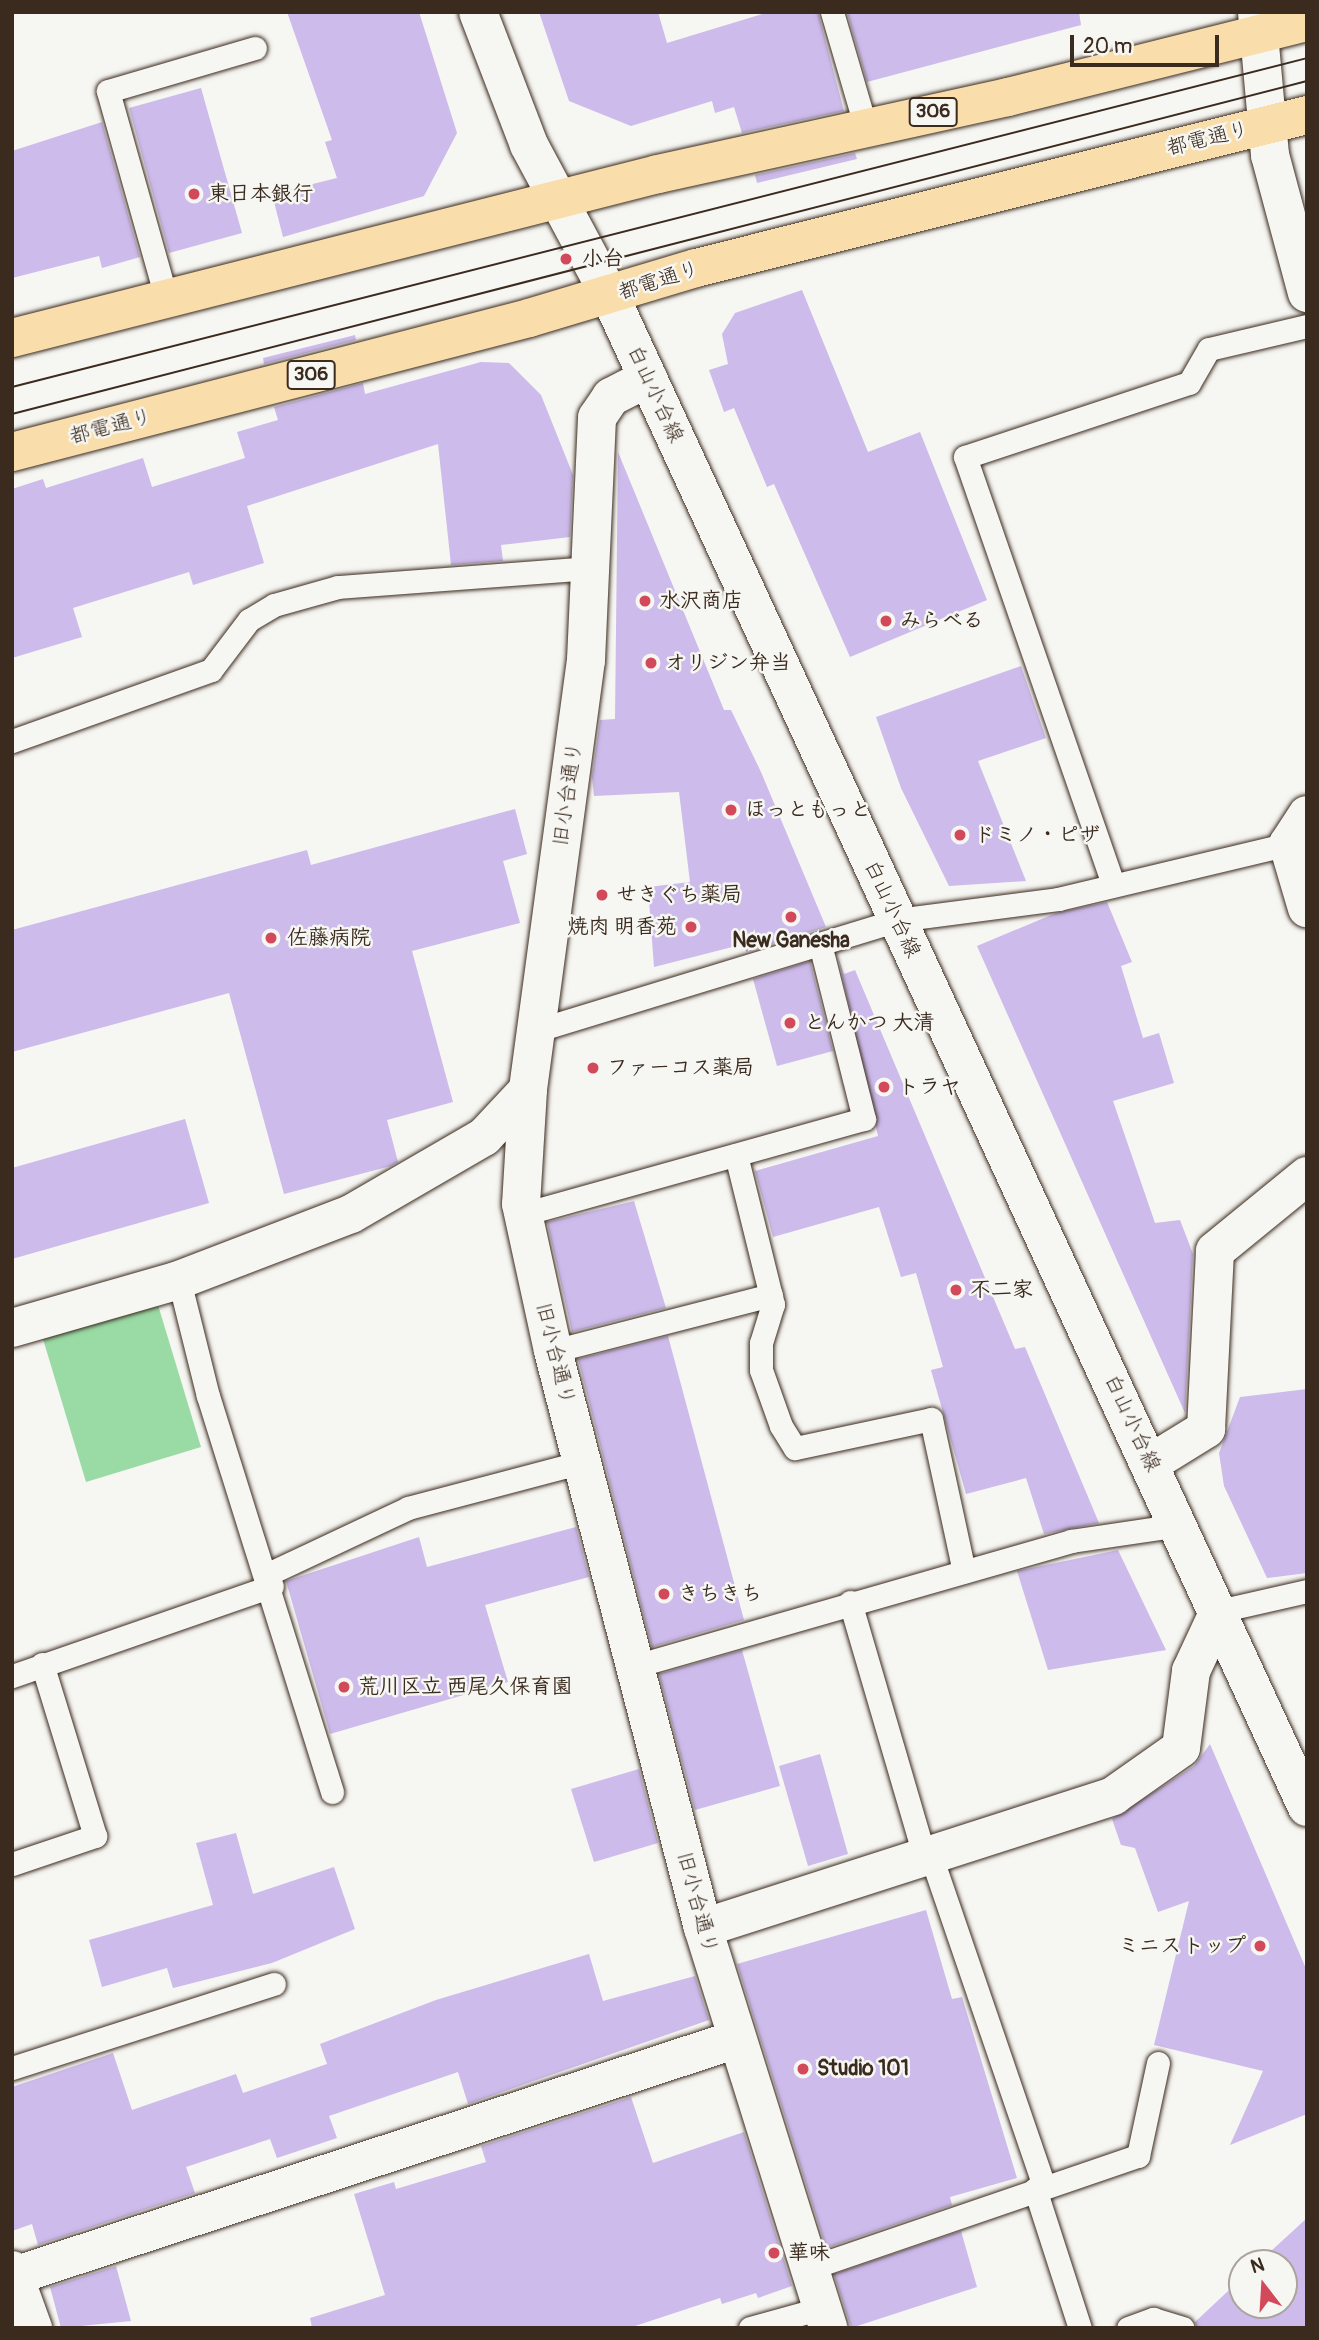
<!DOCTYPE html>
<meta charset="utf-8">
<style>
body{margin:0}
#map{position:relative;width:1319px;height:2340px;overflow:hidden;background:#f6f6f2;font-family:Pangolin,"Klee One",sans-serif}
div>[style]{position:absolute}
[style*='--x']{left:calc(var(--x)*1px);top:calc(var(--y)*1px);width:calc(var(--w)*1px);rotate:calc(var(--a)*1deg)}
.green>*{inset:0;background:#9adba5}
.building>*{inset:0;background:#cdbbeb}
.roads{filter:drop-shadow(0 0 2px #3b2a1e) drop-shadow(0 0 2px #3b2a1e)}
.service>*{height:23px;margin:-11.5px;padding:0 11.5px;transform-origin:11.5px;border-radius:11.5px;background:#f6f6f2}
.minor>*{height:38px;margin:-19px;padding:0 19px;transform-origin:19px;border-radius:19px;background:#f6f6f2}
.secondary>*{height:38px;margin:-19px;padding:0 19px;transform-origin:19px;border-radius:19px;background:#f6f6f2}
.primary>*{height:38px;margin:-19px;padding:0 19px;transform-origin:19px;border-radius:19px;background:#f9deab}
.tram>*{height:2px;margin:-1px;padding:0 1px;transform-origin:1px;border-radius:1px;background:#3b2a1e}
.dots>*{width:19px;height:19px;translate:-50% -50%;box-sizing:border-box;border:4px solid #f6f6f2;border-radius:50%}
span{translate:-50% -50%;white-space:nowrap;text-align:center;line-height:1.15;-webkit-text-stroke:5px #f6f6f2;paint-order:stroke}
.shield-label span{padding:2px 5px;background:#f6f6f2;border:2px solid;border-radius:5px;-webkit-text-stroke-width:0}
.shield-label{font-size:19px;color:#3b2a1e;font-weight:700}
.street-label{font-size:21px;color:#3b2a1e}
.poi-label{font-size:21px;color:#3b2a1e;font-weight:700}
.left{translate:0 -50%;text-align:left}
.right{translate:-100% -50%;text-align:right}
.frame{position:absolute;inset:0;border:14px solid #3b2a1e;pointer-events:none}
.north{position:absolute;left:1228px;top:2249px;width:70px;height:70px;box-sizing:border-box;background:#f6f6f2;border:2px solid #aba49d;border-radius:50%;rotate:343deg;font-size:19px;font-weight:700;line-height:28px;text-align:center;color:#3b2a1e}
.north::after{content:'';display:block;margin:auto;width:24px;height:32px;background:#d1495b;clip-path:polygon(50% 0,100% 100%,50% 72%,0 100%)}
.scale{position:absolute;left:1070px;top:35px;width:149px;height:32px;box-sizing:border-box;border:4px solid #3b2a1e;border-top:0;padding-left:9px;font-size:21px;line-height:24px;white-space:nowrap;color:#3b2a1e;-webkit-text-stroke:5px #f6f6f2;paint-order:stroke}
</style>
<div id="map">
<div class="green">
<i style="clip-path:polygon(158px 1305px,201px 1447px,86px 1482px,43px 1339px)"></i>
</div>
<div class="building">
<i style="clip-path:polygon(287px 12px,419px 12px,457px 133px,424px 196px,283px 237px,272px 194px,337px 178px,325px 142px,332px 140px)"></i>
<i style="clip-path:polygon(539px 12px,658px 12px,667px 43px,769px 12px,818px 12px,844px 111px,742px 133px,734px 107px,715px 113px,712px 101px,631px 126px,569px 101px)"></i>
<i style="clip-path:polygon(847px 12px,1079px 12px,1081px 25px,867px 82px)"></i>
<i style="clip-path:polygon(201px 88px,242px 233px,169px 253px,129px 108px)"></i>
<i style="clip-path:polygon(102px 122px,140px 257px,102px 268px,99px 256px,12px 278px,12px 151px)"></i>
<i style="clip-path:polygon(855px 153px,857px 159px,757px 183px,755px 175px)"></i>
<i style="clip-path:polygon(802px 290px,868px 452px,920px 432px,987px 600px,850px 657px,774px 484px,767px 487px,734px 408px,724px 412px,709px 370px,728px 364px,722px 334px,735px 313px)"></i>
<i style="clip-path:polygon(355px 335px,356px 340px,264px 364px,263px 358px)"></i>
<i style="clip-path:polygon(481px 362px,509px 363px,541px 395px,573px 475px,570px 537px,501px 545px,503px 561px,451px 565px,438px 444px,247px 506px,264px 563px,193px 585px,189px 572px,73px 608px,82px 637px,12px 658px,12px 489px,43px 479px,46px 488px,143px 458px,152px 487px,245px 458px,237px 432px,278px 420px,274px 407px,363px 383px,365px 394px)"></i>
<i style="clip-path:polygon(618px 452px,724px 710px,731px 710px,761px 772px,826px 927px,746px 952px,744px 944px,654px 967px,648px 887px,690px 882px,679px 792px,594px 796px,592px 777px,600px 720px,615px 719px)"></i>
<i style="clip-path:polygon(1021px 666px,1046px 738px,978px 761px,1026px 881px,949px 886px,901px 788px,876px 717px)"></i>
<i style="clip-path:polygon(515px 809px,527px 854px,503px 861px,520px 923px,412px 951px,453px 1102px,387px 1120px,398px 1162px,391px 1166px,284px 1194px,229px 993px,12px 1052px,12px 930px,307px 850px,311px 865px)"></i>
<i style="clip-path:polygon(1107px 902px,1132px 962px,1121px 966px,1143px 1038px,1159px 1033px,1174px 1083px,1113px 1101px,1155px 1223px,1180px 1220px,1193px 1254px,1185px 1413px,977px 946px,1056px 913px)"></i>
<i style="clip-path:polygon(838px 957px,844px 974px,855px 970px,1015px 1349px,1025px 1347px,1099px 1523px,1044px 1534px,1026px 1478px,966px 1494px,931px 1370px,943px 1367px,916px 1273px,901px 1277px,879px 1207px,773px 1237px,755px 1171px,878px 1136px)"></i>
<i style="clip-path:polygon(810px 961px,833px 1051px,777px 1066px,753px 979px)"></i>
<i style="clip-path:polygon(185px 1119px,209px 1203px,12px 1259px,12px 1168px)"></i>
<i style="clip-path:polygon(634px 1201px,666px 1308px,572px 1332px,547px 1222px)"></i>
<i style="clip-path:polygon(668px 1336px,744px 1620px,652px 1647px,578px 1359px)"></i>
<i style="clip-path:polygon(1307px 1389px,1307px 1573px,1267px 1578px,1224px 1486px,1219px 1453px,1240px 1397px)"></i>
<i style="clip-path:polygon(576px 1527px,589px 1577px,485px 1605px,508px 1682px,330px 1734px,286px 1581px,419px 1537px,427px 1567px)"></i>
<i style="clip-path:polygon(1118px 1550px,1166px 1650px,1048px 1670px,1017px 1571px)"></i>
<i style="clip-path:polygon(742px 1650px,780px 1786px,695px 1810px,659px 1674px)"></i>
<i style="clip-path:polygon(1210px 1744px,1307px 1971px,1307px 2114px,1230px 2145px,1263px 2071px,1154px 2045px,1189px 1901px,1158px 1912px,1135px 1848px,1121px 1845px,1112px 1819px,1194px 1766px)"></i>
<i style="clip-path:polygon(820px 1754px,848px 1854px,808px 1866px,779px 1766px)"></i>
<i style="clip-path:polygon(639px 1769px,658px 1843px,594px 1862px,571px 1789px)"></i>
<i style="clip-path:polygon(236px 1833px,253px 1894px,334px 1867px,355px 1929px,272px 1963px,173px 1988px,167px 1968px,102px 1987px,89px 1940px,213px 1905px,196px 1843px)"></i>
<i style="clip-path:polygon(926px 1910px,952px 1999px,962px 1997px,1017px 2178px,950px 2197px,952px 2205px,826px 2248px,737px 1964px)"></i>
<i style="clip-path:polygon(589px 1954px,603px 2001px,695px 1976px,709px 2020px,468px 2104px,458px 2072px,329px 2116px,337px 2138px,277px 2158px,270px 2139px,186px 2167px,195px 2193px,38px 2245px,32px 2224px,12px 2231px,12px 2087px,113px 2053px,132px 2110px,236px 2074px,243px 2093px,327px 2064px,320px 2044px,436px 2000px)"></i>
<i style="clip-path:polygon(631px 2097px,653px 2163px,744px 2132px,792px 2286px,758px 2298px,756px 2293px,722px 2304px,720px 2298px,629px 2328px,312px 2328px,310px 2318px,385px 2295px,354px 2194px,394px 2182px,396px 2189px,486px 2162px,481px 2146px)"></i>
<i style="clip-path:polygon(1307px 2218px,1307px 2328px,1197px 2328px,1195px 2322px,1242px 2278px,1242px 2305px,1284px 2305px,1284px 2263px,1258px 2263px)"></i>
<i style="clip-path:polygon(961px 2231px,977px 2287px,851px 2328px,834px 2274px)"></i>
<i style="clip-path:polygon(116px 2266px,131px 2321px,61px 2328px,50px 2287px)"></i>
</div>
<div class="roads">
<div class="service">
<i style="--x:832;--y:12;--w:118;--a:73.7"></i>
<i style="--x:167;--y:301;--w:218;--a:-105.7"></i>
<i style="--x:108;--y:91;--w:153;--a:-16.3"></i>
<i style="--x:12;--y:741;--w:211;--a:-19.6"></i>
<i style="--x:211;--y:670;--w:63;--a:-52.8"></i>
<i style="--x:249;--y:620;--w:29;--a:-31"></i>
<i style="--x:274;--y:605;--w:66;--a:-15.7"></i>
<i style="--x:338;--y:587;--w:255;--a:-4.3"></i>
<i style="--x:1113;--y:884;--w:452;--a:-109.1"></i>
<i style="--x:965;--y:457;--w:236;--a:-18.3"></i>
<i style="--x:1189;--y:383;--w:39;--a:-60"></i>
<i style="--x:1209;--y:349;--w:101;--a:-13.2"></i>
<i style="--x:535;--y:1031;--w:379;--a:-17"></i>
<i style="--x:897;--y:920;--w:162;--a:-7.4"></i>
<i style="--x:1058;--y:899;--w:236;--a:-13.4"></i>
<i style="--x:736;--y:1155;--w:154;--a:76.1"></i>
<i style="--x:773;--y:1304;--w:41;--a:107.1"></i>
<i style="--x:761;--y:1343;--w:27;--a:90"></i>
<i style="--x:761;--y:1370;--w:59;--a:70.3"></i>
<i style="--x:781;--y:1426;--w:26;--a:58"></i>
<i style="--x:795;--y:1448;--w:139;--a:-12"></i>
<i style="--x:931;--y:1419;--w:156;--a:77.8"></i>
<i style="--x:523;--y:1214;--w:354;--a:-15.6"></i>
<i style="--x:864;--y:1119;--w:180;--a:-104.1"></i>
<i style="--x:179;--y:1280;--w:120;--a:76"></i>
<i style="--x:208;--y:1396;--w:415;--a:72.6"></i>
<i style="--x:553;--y:1351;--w:225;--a:-14.4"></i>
<i style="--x:268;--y:1574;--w:155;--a:-25.2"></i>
<i style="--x:408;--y:1508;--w:180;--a:-14.8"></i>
<i style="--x:850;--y:1602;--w:267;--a:73.7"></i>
<i style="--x:1219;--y:1611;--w:90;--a:-12.8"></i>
<i style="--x:632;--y:1667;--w:457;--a:-16"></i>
<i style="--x:1071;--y:1541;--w:110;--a:-8.4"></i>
<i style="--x:12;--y:1676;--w:275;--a:-19.1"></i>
<i style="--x:931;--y:1856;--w:349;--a:71.1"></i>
<i style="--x:12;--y:1864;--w:88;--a:-18.6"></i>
<i style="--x:95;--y:1836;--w:180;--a:-107.1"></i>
<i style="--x:12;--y:2068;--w:275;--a:-17.8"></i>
<i style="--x:1035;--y:2189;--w:146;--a:72.1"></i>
<i style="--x:810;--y:2268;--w:347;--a:-18.9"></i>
<i style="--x:1138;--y:2156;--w:95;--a:-77.9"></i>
<i style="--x:750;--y:2328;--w:75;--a:-15.5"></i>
<i style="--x:1128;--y:2328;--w:27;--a:-20"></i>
<i style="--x:1153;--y:2319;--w:31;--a:17"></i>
</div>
<div class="minor">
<i style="--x:1257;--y:12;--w:144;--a:84.8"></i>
<i style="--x:1270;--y:155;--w:143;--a:75"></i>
<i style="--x:648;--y:378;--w:42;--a:152.8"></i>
<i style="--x:611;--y:397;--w:25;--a:124"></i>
<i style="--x:597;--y:418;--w:242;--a:92.6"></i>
<i style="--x:586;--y:660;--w:434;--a:97.7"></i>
<i style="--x:528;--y:1090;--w:114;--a:93.5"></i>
<i style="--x:521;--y:1204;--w:150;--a:77.7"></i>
<i style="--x:553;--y:1351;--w:596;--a:75.43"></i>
<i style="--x:703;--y:1928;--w:419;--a:72.6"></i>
<i style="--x:1307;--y:815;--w:35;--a:123"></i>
<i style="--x:1288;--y:844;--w:67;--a:73.5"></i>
<i style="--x:12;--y:1328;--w:174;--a:-16"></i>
<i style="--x:179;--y:1280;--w:184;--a:-21"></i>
<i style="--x:351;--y:1214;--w:154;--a:-30.1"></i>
<i style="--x:484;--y:1137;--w:64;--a:-46.9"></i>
<i style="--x:1151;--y:1463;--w:65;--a:-31.7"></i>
<i style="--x:1206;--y:1429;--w:178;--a:-87.1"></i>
<i style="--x:1215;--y:1251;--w:119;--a:-39.2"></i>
<i style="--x:703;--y:1928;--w:431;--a:-17.8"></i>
<i style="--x:1113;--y:1796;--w:83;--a:-35.2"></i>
<i style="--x:1181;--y:1748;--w:78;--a:-82.6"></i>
<i style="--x:1191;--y:1671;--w:66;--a:-65"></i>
<i style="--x:12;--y:2270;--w:62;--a:70.1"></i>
<i style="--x:17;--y:2275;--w:758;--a:-18.15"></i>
</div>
<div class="secondary">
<i style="--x:478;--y:12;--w:142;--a:69"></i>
<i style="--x:529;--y:145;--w:171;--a:61.8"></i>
<i style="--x:610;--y:296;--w:1664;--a:65.24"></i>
</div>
<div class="primary">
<i style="--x:12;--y:338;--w:666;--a:-14.24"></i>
<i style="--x:658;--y:174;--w:358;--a:-12.4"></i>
<i style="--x:1008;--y:97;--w:308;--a:-14.1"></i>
<i style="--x:12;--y:452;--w:534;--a:-14.53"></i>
<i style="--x:529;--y:318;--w:174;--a:-16.7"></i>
<i style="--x:696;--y:268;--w:630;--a:-14.06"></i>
</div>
</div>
<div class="tram">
<i style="--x:12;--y:387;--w:1336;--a:-14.25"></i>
<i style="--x:12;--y:414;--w:1337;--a:-14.42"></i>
</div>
<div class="dots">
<i style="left:194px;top:194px;background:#d1495b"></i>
<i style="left:566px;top:259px;background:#d1495b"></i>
<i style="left:645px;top:601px;background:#d1495b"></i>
<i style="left:886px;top:621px;background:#d1495b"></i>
<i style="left:651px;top:663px;background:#d1495b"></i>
<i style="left:731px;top:810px;background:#d1495b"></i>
<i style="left:960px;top:835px;background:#d1495b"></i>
<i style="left:602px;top:895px;background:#d1495b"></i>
<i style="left:791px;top:917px;background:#d1495b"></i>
<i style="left:691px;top:927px;background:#d1495b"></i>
<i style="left:271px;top:938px;background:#d1495b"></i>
<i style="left:790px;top:1023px;background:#d1495b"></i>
<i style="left:593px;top:1068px;background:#d1495b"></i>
<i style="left:884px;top:1087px;background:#d1495b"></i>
<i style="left:956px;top:1290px;background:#d1495b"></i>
<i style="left:664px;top:1594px;background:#d1495b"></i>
<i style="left:344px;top:1687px;background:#d1495b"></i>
<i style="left:1260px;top:1946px;background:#d1495b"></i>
<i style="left:803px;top:2069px;background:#d1495b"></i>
<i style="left:774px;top:2253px;background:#d1495b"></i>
</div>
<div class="shield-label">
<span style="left:933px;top:112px">306</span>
<span style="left:311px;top:375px">306</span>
</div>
<div class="street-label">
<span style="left:1208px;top:139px;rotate:-14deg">都電通り</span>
<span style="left:659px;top:281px;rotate:-18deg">都電通り</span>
<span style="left:655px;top:394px;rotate:65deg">白山小台線</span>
<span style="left:111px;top:427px;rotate:-15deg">都電通り</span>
<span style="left:568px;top:794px;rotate:-82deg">旧小台通り</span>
<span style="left:892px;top:909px;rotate:65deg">白山小台線</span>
<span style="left:555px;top:1354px;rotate:76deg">旧小台通り</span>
<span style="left:1132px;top:1423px;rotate:65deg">白山小台線</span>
<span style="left:697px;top:1903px;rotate:75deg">旧小台通り</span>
</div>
<div class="poi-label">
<span class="left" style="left:208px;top:194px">東日本銀行</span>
<span class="left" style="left:582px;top:259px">小台</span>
<span class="left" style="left:659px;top:601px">水沢商店</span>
<span class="left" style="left:900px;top:621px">みらべる</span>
<span class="left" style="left:665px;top:663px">オリジン弁当</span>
<span class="left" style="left:745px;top:810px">ほっともっと</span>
<span class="left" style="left:974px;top:835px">ドミノ・ピザ</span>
<span class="left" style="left:616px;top:895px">せきぐち薬局</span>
<span class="right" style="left:677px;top:927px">焼肉 明香苑</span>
<span class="left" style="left:287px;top:938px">佐藤病院</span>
<span style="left:791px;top:941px">New Ganesha</span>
<span class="left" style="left:804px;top:1023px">とんかつ 大清</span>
<span class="left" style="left:607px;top:1068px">ファーコス薬局</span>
<span class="left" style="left:898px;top:1087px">トラヤ</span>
<span class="left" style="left:970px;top:1290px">不二家</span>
<span class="left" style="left:678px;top:1594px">きちきち</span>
<span class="left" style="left:358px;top:1687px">荒川区立 西尾久保育園</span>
<span class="right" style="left:1246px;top:1946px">ミニストップ</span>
<span class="left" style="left:817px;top:2069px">Studio 101</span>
<span class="left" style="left:788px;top:2253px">華味</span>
</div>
<div class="frame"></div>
<div class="north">N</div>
<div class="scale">20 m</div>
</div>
